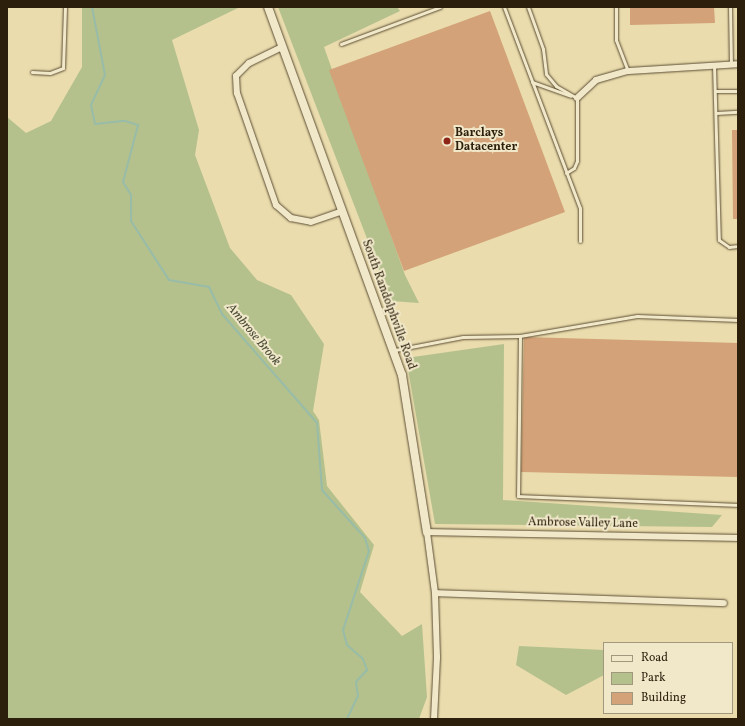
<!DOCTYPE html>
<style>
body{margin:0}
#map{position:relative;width:745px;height:726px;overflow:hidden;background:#eadcad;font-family:Vollkorn,serif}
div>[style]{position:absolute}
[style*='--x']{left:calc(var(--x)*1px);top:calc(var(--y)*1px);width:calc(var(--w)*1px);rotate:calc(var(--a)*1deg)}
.green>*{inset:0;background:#b4c18d}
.stream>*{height:2px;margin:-1px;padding:0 1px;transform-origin:1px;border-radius:1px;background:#98bca8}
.building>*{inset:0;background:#d3a278}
.roads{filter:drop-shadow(0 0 1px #5c4e34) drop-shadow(0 0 1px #5c4e34)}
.service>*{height:3px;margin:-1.5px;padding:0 1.5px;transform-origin:1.5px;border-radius:1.5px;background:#f1e8ca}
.minor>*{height:6px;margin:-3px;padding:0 3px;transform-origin:3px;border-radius:3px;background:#f1e8ca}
.tertiary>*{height:8px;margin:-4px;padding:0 4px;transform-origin:4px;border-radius:4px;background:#f1e8ca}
.dots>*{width:11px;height:11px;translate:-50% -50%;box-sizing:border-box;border:2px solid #f1e8ca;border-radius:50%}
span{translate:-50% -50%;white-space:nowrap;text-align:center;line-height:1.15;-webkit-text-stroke:4px #f1e8ca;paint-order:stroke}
.poi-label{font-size:12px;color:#2c1f0c;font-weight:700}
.left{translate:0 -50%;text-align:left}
.street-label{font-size:12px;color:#2c1f0c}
.water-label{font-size:13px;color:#4c4e3b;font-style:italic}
.frame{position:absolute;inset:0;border:8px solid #2c1f0c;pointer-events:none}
.legend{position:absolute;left:603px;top:642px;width:130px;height:72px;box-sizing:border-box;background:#f1e8ca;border:1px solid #a2987e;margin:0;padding:5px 7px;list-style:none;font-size:12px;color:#2c1f0c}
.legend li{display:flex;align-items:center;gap:8px;height:20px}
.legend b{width:20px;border:1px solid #a2987e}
</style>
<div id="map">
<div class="green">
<i style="clip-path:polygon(82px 7px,240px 7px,172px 40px,199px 130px,195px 155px,230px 248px,257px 280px,291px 295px,324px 344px,313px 411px,319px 420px,327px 486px,374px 545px,360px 592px,402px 636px,422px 624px,427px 697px,419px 719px,7px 719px,7px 117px,26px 133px,51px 121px,82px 67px)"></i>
<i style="clip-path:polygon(278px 7px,397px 7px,400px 11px,324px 47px,405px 275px,419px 303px,391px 301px)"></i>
<i style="clip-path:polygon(504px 344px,503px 500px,722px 515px,712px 527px,435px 524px,406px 358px)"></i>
<i style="clip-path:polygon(519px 646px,604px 650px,604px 675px,566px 695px,516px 665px)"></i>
</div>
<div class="stream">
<i style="--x:92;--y:7;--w:69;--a:79.2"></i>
<i style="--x:105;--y:75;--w:33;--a:115"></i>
<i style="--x:91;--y:105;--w:19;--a:78"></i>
<i style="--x:95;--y:124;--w:30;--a:-6"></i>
<i style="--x:125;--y:121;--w:14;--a:17"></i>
<i style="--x:138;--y:125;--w:59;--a:104.7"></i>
<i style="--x:123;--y:182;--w:15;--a:58"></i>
<i style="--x:131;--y:195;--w:26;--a:90"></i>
<i style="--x:131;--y:221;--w:70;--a:57.2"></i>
<i style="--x:169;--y:280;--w:41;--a:9.9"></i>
<i style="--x:209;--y:287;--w:30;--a:64"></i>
<i style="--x:222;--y:314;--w:145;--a:48.9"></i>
<i style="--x:317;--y:423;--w:67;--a:85.7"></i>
<i style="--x:322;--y:490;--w:64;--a:48.1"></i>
<i style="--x:365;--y:538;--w:14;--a:73"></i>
<i style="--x:369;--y:551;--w:83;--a:108.2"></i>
<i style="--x:343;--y:630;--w:16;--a:75"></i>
<i style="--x:347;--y:645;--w:21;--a:41"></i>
<i style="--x:363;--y:659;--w:12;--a:70"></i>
<i style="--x:367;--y:670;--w:16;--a:133"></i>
<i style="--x:356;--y:682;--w:14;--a:82"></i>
<i style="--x:358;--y:696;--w:25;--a:116"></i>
</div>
<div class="building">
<i style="clip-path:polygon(630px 7px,714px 7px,715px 23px,630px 25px)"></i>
<i style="clip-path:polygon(490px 11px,565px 212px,404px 271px,329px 70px)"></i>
<i style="clip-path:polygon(732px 130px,738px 130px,738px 219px,733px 219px)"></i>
<i style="clip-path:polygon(524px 337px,738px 343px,738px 477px,521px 472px)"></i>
</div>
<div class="roads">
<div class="service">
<i style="--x:504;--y:7;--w:215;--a:69.3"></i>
<i style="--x:580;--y:208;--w:33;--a:90"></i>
<i style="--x:528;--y:7;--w:45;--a:70.3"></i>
<i style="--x:543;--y:49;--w:25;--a:83"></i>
<i style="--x:546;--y:74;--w:16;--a:50"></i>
<i style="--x:556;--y:86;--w:24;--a:30"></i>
<i style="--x:616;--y:7;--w:33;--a:90"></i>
<i style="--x:616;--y:40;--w:33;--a:69"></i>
<i style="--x:730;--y:7;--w:57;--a:89"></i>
<i style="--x:341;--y:44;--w:106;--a:-20.5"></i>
<i style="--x:714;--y:65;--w:175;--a:88.4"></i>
<i style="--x:719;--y:240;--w:12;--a:35"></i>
<i style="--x:729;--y:247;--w:9;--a:-6"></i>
<i style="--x:32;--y:72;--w:18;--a:3"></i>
<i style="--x:50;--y:73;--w:14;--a:-21"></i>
<i style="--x:63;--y:68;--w:61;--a:-88.1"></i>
<i style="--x:532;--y:82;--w:41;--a:19.7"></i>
<i style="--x:715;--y:91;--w:23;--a:0"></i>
<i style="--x:716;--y:113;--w:22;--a:-3"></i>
<i style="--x:566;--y:173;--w:9;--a:-32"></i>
<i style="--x:574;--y:168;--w:8;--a:-67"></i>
<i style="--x:577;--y:161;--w:63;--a:-90"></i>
<i style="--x:738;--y:320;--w:101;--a:-177.7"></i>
<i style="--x:637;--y:316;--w:119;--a:170.3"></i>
<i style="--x:520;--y:336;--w:160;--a:90.7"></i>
<i style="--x:518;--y:496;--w:220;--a:2.3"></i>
<i style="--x:395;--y:350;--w:69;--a:-10.8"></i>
<i style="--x:463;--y:337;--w:57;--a:-1"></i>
</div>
<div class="minor">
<i style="--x:282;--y:47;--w:37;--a:154"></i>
<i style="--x:249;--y:63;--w:18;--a:135"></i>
<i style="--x:236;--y:76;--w:17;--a:87"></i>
<i style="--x:237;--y:93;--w:119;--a:70.8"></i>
<i style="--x:276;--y:205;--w:20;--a:41"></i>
<i style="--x:291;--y:218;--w:20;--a:11"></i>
<i style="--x:311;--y:222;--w:31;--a:-19"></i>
<i style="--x:577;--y:98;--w:26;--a:-43"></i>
<i style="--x:596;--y:80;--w:33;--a:-16"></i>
<i style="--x:628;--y:71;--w:110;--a:-3.6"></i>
<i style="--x:435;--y:593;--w:289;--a:2"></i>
<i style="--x:434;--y:719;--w:62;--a:-87.2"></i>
<i style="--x:437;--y:657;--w:64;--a:-91.8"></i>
<i style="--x:435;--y:593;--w:62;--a:-97.5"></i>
<i style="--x:427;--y:532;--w:311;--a:1.1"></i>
</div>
<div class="tertiary">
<i style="--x:268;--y:7;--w:392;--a:70"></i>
<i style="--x:402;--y:375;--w:159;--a:81"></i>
</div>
</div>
<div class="dots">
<i style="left:447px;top:141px;background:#8f2418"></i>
</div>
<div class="poi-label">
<span class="left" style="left:455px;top:141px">Barclays<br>Datacenter</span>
</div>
<div class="street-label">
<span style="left:388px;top:305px;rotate:70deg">South Randolphville Road</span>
<span style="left:583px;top:524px;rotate:1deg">Ambrose Valley Lane</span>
</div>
<div class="water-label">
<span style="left:253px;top:335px;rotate:50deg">Ambrose Brook</span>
</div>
<div class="frame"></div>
<ul class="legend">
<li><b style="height:5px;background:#f1e8ca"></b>Road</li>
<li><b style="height:11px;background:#b4c18d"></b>Park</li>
<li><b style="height:11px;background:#d3a278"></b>Building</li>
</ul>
</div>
